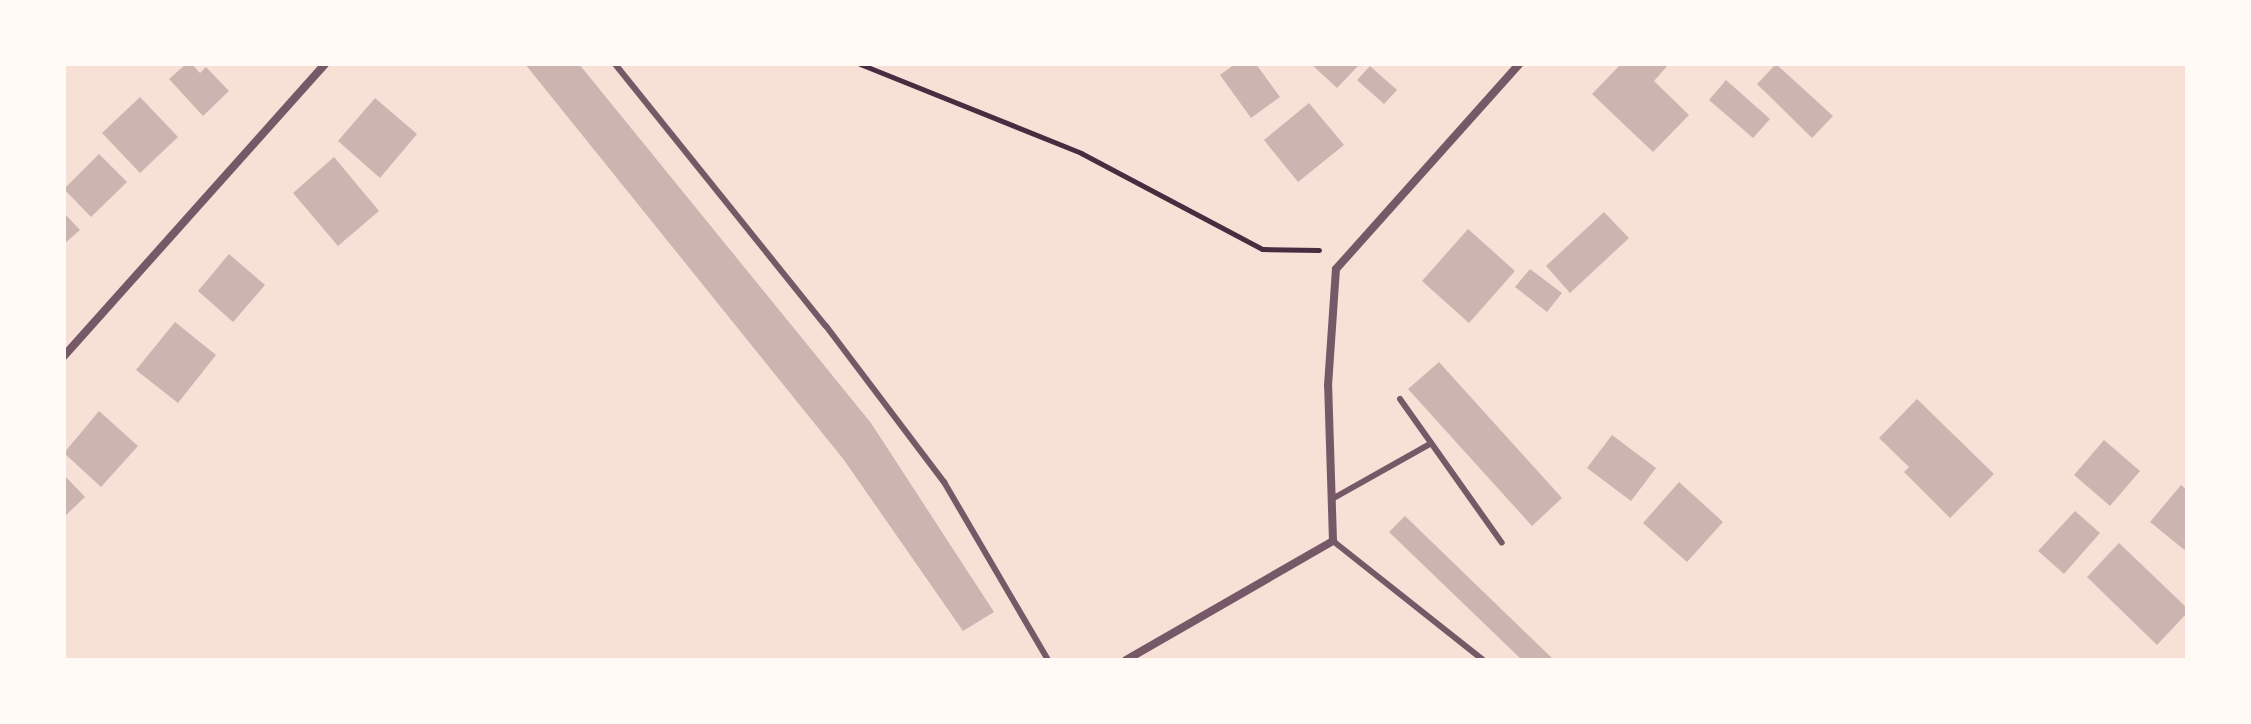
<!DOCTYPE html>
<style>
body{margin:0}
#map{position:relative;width:2251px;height:724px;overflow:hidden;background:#f7e1d7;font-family:Barlow,sans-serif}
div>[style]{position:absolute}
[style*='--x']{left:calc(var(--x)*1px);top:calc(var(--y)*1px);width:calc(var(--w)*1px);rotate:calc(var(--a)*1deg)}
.building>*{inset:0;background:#ccb4b1}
.path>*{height:5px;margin:-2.5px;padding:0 2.5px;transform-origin:2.5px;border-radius:2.5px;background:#4a2c40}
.service>*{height:6px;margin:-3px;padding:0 3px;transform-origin:3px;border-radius:3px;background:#755966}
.minor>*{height:8px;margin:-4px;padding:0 4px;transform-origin:4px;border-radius:4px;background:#755966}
span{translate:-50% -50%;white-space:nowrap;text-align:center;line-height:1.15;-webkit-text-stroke:7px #fffaf5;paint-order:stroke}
.frame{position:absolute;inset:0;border:66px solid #fffaf5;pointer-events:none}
</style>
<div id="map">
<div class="building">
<i style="clip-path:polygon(186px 64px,192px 64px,200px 73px,206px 67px,229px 91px,203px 116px,169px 79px)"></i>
<i style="clip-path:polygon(525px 64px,579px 64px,871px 423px,994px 612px,963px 631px,844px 460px)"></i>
<i style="clip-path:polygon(1235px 64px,1256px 64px,1280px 97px,1251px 118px,1220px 75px)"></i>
<i style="clip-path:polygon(1311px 64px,1360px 64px,1337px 88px)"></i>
<i style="clip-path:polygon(1621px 64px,1669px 64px,1654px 81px,1689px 115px,1653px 152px,1592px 94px)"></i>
<i style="clip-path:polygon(1776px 64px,1833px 116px,1812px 138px,1757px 84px)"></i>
<i style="clip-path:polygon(1370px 66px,1397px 90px,1384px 104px,1357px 80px)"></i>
<i style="clip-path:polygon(1726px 80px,1770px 119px,1753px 138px,1709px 100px)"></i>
<i style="clip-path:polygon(140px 97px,178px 137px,140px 173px,102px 133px)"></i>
<i style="clip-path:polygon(375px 98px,417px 134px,380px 178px,338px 141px)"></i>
<i style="clip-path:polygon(1309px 103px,1344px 145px,1298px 182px,1264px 140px)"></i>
<i style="clip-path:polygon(99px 154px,127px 182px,91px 217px,64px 189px)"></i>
<i style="clip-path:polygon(334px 157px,379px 211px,338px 246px,293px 193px)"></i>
<i style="clip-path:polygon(1604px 212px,1629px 238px,1570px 293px,1546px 266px)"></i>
<i style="clip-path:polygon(64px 213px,80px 230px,64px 244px)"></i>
<i style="clip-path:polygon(1468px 229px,1515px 271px,1469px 323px,1422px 281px)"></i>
<i style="clip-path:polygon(229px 254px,265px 285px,233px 322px,198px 291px)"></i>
<i style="clip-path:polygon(1530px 269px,1562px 293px,1547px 312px,1515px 287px)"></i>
<i style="clip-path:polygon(175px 322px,216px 355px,178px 403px,136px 370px)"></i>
<i style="clip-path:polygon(1439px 362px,1562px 498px,1532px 526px,1408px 389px)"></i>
<i style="clip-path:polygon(1917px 399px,1994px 474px,1950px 518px,1904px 472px,1909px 467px,1879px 438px)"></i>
<i style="clip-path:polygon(99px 411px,138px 446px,101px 487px,64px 453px)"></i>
<i style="clip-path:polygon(1612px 435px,1656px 468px,1631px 501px,1587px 468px)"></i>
<i style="clip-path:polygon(2104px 440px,2140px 471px,2110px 506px,2074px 475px)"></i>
<i style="clip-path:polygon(64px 475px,85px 497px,64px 517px)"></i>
<i style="clip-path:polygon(1679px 482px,1723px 522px,1687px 562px,1643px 523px)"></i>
<i style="clip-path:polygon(2181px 485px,2187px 490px,2187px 552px,2150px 522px)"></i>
<i style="clip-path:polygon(2075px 511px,2100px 533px,2064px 574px,2038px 551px)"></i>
<i style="clip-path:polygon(1405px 516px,1552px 658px,1549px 660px,1522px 660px,1389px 532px)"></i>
<i style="clip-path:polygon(2119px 543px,2187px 608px,2187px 613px,2157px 645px,2087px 577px)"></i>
</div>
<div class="path">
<i style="--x:860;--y:64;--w:238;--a:21.9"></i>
<i style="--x:1081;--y:153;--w:205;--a:27.9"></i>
<i style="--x:1262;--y:249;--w:57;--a:1"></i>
</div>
<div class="service">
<i style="--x:615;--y:64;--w:336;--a:51.2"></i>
<i style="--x:826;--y:326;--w:196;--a:52.9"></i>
<i style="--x:944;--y:482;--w:206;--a:59.7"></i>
<i style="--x:1400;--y:399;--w:176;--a:54.7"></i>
<i style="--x:1332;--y:499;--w:112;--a:-29.3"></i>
<i style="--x:1333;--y:541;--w:191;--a:38.4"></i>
</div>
<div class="minor">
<i style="--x:64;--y:356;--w:392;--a:-48.2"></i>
<i style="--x:1126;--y:660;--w:239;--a:-29.9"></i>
<i style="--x:1333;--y:541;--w:155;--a:-91.8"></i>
<i style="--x:1328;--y:386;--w:117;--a:-86.1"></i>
<i style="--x:1336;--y:269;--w:275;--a:-48.2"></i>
</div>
<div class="frame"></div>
</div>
